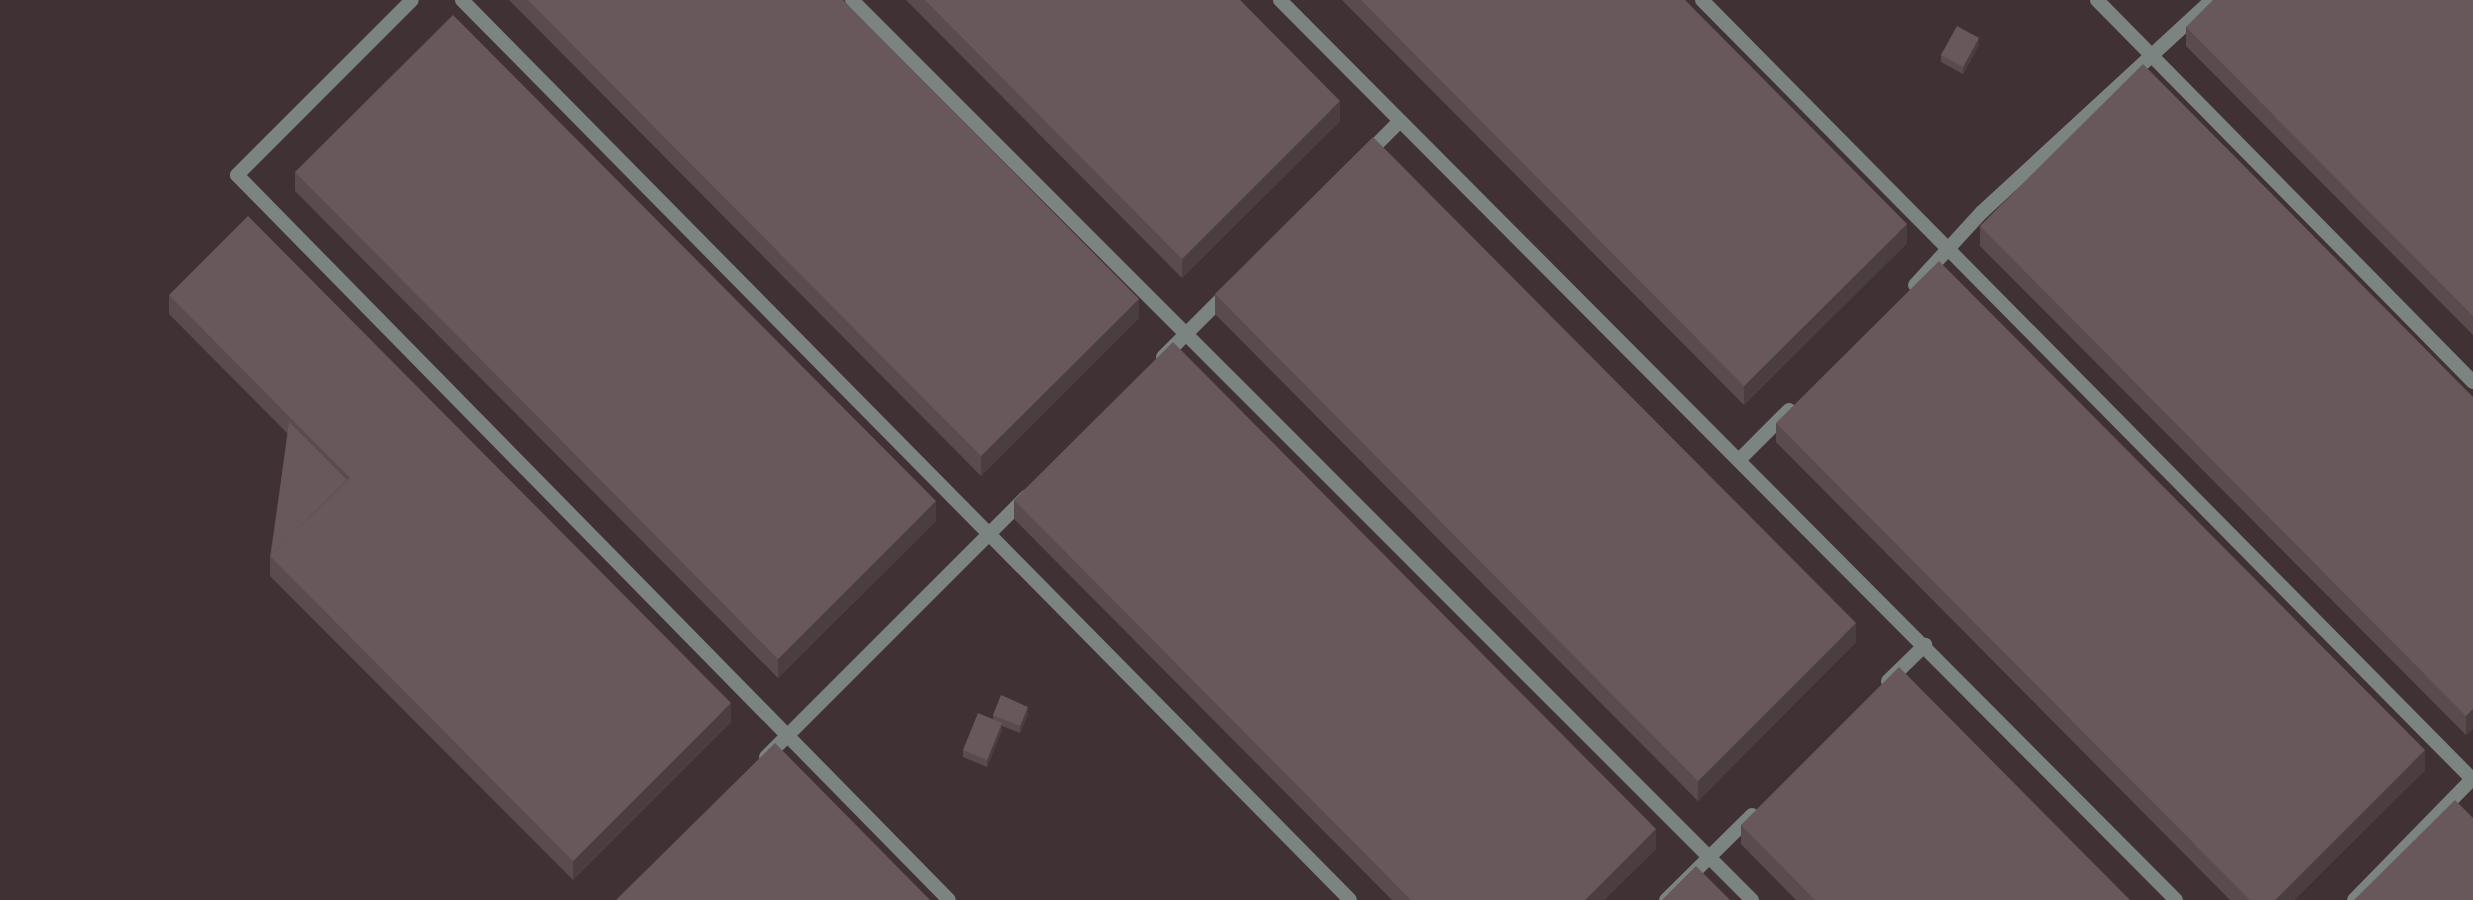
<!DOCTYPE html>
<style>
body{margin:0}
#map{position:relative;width:2473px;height:900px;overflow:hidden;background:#403134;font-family:"Open Sans",sans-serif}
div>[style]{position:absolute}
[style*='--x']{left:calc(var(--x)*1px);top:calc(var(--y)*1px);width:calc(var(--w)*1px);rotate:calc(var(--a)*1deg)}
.minor>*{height:14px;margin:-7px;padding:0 7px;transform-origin:7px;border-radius:7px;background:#7c8481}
.tertiary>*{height:14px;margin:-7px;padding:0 7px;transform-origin:7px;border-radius:7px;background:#7c8481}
.wall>*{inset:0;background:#5a4c4e}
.shaded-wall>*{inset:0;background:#4a3e40}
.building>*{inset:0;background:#69585b}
span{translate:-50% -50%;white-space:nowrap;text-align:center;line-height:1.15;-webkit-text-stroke:5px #36272a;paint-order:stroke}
</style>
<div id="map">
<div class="minor">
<i style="--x:462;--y:0;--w:1264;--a:45.38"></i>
<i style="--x:852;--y:0;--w:1273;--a:45"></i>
<i style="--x:1280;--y:0;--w:1270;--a:45.13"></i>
<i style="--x:1702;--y:0;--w:1097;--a:45.33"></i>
<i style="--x:2097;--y:0;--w:536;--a:45.45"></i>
<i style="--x:1366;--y:155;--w:48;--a:-45"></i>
<i style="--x:237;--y:175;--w:1016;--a:45.52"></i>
<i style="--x:1915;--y:285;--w:99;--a:-47.5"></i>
<i style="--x:1982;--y:212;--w:313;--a:-42.7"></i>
<i style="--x:1163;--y:357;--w:92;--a:-45"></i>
<i style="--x:1741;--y:458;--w:68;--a:-45"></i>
<i style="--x:1888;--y:681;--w:52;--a:-44.2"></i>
<i style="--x:766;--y:757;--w:368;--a:-45"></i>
<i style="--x:1666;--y:900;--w:121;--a:-44.7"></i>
<i style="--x:2354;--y:900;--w:170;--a:-45.7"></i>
</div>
<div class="tertiary">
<i style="--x:237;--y:175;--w:247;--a:-45"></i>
</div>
<div class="wall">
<i style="clip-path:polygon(509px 0,843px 0,1139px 318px,981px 476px)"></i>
<i style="clip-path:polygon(906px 0,1240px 0,1340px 121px,1182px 278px)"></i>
<i style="clip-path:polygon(1342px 0,1685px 0,1907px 243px,1744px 405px)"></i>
<i style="clip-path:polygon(2473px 0,2473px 335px,2186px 46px,2186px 27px)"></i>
<i style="clip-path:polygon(1979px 45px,1963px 74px,1941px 62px,1941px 55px)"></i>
<i style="clip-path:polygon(295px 172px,936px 521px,778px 678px,295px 191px)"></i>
<i style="clip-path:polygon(1980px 226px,2473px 397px,2466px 735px,1980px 246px)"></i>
<i style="clip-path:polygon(1215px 294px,1856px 642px,1698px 801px,1215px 314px)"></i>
<i style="clip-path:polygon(169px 295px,731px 722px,573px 880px,270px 576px,270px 556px,288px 434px,169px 314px)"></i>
<i style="clip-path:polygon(1776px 423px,2425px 770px,2294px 900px,2230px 900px,1776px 442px)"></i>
<i style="clip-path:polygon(1014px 500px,1656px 849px,1604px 900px,1392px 900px,1014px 519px)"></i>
<i style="clip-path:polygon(1028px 714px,1020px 733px,1002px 726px,1002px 730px,987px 767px,963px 757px,963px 750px,993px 719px,993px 715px)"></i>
<i style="clip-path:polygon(1741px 825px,2130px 900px,1796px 900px,1741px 844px)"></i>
</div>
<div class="shaded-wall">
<i style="clip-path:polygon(1979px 38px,1979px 45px,1963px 74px,1963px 67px)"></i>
<i style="clip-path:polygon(1340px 101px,1340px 121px,1182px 278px,1182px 259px)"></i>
<i style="clip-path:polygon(1907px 224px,1907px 243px,1744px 405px,1744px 386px)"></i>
<i style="clip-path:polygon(1139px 299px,1139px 318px,981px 476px,981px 456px)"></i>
<i style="clip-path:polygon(936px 501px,936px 521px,778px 678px,778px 659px)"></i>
<i style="clip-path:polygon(1856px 623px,1856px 642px,1698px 801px,1698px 781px)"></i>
<i style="clip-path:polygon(731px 703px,731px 722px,573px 880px,573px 861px)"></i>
<i style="clip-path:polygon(1028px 707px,1028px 714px,1020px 733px,1020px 726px)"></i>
<i style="clip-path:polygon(2473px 709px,2473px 729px,2466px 735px,2466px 716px)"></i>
<i style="clip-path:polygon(1002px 723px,1002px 730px,987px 767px,987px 760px)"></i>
<i style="clip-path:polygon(2425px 750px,2425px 770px,2294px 900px,2275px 900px)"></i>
<i style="clip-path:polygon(1656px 829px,1656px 849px,1604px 900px,1585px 900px)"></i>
</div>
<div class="building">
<i style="clip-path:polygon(528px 0,843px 0,1139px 299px,981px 456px)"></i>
<i style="clip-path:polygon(925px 0,1240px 0,1340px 101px,1182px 259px)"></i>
<i style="clip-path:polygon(1361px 0,1685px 0,1907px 224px,1744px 386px)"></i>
<i style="clip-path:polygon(2213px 0,2473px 0,2473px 316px,2186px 27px)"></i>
<i style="clip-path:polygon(453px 15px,936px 501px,778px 659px,295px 172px)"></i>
<i style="clip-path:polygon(1957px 26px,1979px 38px,1963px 67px,1941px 55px)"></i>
<i style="clip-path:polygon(2143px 64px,2473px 397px,2473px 709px,2466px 716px,1980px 226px)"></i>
<i style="clip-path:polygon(1373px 137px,1856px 623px,1698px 781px,1215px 294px)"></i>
<i style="clip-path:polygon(248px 216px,731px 703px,573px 861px,270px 556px,350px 478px,169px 295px)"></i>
<i style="clip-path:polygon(1939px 261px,2425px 750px,2275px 900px,2250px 900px,1776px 423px)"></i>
<i style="clip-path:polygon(1173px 342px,1656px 829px,1585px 900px,1411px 900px,1014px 500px)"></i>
<i style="clip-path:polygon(289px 422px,347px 480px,271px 555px)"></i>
<i style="clip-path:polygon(1899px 667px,2130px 900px,1815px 900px,1741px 825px)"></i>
<i style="clip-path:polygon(1001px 695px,1028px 707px,1020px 726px,993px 715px)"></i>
<i style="clip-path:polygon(978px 713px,1002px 723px,987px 760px,963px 750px)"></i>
<i style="clip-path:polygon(775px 743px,930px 900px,616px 900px)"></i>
<i style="clip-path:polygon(2455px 800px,2473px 818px,2473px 900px,2354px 900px)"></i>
<i style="clip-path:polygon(1696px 866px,1730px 900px,1662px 900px)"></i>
</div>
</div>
